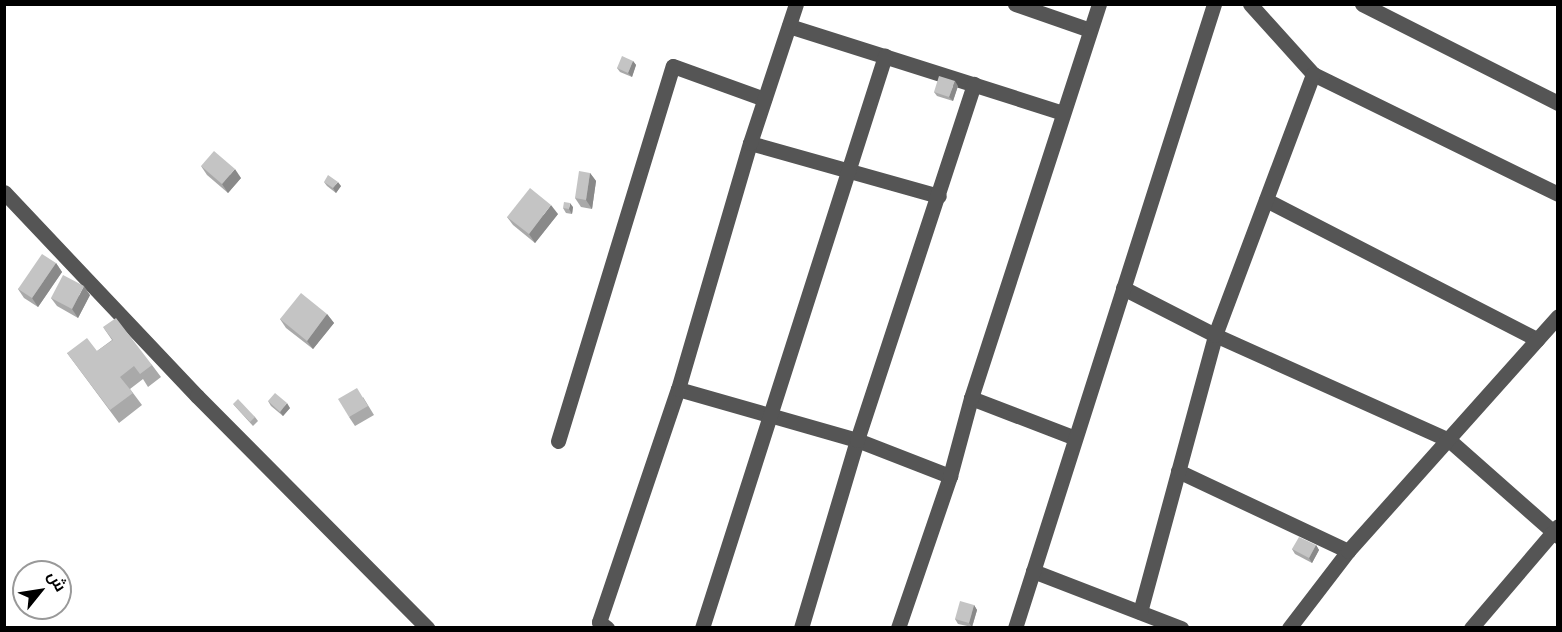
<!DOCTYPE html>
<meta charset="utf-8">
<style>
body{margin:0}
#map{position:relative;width:1562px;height:632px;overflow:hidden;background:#fff;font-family:"Sofia Sans Condensed",Cairo,sans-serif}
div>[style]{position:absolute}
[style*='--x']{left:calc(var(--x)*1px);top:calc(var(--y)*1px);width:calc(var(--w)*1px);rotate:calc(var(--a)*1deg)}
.minor>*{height:15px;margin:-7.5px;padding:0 7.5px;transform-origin:7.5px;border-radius:7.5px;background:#555}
.wall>*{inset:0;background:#a9a9a9}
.shaded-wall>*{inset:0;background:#898989}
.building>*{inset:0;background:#c4c4c4}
span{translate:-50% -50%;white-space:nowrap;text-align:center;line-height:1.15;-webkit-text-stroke:4.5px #fff;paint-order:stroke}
.frame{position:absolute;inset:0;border:6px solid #000;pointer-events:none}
.north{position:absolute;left:12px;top:560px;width:60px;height:60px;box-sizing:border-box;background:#fff;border:2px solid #999;border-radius:50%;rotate:60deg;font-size:16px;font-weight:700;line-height:24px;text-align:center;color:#000}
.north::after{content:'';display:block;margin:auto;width:21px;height:27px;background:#000;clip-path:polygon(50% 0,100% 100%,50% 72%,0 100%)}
</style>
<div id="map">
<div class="minor">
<i style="--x:1015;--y:4;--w:79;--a:19.1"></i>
<i style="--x:1250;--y:4;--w:94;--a:48"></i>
<i style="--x:1313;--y:74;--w:273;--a:26.1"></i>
<i style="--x:1362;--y:4;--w:220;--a:26.8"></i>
<i style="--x:789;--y:26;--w:287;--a:17.6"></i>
<i style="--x:750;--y:143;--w:196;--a:15.7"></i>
<i style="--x:4;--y:192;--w:281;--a:46.6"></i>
<i style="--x:197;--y:396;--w:327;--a:45.2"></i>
<i style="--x:1266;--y:200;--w:305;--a:27.2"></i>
<i style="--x:1123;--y:288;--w:103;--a:27.1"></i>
<i style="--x:1215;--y:335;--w:256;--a:24.2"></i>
<i style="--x:1449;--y:440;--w:145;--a:41.4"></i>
<i style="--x:678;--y:389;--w:186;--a:15.9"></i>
<i style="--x:857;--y:440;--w:100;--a:21.2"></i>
<i style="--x:971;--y:398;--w:111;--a:21"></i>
<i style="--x:558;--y:441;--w:392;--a:-73"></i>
<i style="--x:673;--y:66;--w:97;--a:19.9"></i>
<i style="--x:1178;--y:471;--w:188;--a:25.2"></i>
<i style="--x:1033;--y:571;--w:159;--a:21.1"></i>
<i style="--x:1140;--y:612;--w:287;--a:-74.8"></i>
<i style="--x:1215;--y:335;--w:279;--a:-69.4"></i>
<i style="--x:607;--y:628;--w:10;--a:-143"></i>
<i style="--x:599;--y:622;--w:246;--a:-71.3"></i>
<i style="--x:678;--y:389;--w:256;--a:-73.7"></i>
<i style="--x:750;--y:143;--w:146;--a:-71.7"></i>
<i style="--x:702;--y:628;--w:601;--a:-72.26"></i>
<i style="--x:801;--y:628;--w:196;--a:-73.4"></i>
<i style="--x:857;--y:440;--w:375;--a:-71.8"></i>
<i style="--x:898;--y:628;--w:161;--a:-71.1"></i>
<i style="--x:950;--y:476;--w:81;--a:-74.9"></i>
<i style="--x:971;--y:398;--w:414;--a:-72"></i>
<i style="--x:1015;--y:628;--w:655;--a:-72.31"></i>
<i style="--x:1289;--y:628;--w:97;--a:-52.5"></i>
<i style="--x:1348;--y:551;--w:315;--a:-48.2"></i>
<i style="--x:1471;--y:628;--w:134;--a:-49.5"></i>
</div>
<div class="wall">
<i style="clip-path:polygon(633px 61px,636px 65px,632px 77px,620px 72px,617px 68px)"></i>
<i style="clip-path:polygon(958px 86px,953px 101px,937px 96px,934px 92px)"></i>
<i style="clip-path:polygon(201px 166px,241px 178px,228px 193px,207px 175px)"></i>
<i style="clip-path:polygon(590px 173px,596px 181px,592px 209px,581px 207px,575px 198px)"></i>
<i style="clip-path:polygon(324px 182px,341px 186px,336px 193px,327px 186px)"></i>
<i style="clip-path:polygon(573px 207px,572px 214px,566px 213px,563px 208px)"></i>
<i style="clip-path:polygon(558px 214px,535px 243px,513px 225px,507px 217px)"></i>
<i style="clip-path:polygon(56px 263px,62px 272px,38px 307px,24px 298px,18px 289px)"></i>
<i style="clip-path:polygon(90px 295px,78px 318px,57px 306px,51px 298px)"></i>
<i style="clip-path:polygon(327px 314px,334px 323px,313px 349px,286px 328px,280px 319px)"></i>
<i style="clip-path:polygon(103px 327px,152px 365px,161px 377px,148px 387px,143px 379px,130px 389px,142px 405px,119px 423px,67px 353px,97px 351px,112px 340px)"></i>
<i style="clip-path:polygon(363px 397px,374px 415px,355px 426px,349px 417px)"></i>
<i style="clip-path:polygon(268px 401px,290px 408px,283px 416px,271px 406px)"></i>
<i style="clip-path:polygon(233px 404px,255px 417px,258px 421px,253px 426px)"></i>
<i style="clip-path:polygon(1316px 545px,1319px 550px,1312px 563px,1295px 554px,1292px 549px)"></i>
<i style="clip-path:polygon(974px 605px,977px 610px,972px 627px,958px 624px,955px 619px)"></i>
</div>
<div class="shaded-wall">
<i style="clip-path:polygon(633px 61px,636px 65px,632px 77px,628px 73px)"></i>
<i style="clip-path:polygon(955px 81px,958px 86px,953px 101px,949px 97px)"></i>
<i style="clip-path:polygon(235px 169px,241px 178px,228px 193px,222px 184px)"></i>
<i style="clip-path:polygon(590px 173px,596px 181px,592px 209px,586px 200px)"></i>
<i style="clip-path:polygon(338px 182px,341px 186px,336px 193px,333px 188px)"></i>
<i style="clip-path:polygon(570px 203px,573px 207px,572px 214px,569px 209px)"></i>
<i style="clip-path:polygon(551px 205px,558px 214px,535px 243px,529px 234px)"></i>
<i style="clip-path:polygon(56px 263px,62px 272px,38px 307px,32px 298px)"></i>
<i style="clip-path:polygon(84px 286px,90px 295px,78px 318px,72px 309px)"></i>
<i style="clip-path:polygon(327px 314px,334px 323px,313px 349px,307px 341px)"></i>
<i style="clip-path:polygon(287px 403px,290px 408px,283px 416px,280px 412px)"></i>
<i style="clip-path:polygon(1316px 545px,1319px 550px,1312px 563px,1309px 558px)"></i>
<i style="clip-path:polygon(974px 605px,977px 610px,972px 627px,969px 623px)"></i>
</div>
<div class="building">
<i style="clip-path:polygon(622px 56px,633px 61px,628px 73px,617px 68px)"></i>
<i style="clip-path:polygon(939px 76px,955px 81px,949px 97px,934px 92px)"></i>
<i style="clip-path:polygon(214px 151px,235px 169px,222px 184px,201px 166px)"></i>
<i style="clip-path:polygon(579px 171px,590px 173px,586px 200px,575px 198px)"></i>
<i style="clip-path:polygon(328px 175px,338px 182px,333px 188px,324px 182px)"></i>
<i style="clip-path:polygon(530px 188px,551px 205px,529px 234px,507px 217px)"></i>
<i style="clip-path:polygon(564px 202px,570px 203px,569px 209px,563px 208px)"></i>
<i style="clip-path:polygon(42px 254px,56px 263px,32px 298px,18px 289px)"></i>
<i style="clip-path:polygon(63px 275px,84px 286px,72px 309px,51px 298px)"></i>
<i style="clip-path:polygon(301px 293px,327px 314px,307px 341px,280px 319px)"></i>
<i style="clip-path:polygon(116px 318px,152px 365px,140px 374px,134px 366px,120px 377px,133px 393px,110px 410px,67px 353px,87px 338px,97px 351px,113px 340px,103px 327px)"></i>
<i style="clip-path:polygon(357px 388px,368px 406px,349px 417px,338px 399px)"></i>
<i style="clip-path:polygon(275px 393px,287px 403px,280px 412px,268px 401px)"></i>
<i style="clip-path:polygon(238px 399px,255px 417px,250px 422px,233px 404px)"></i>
<i style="clip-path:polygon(1299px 537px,1316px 545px,1309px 558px,1292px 549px)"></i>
<i style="clip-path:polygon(960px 601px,974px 605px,969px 623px,955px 619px)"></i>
</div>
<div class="frame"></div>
<div class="north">ش</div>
</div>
